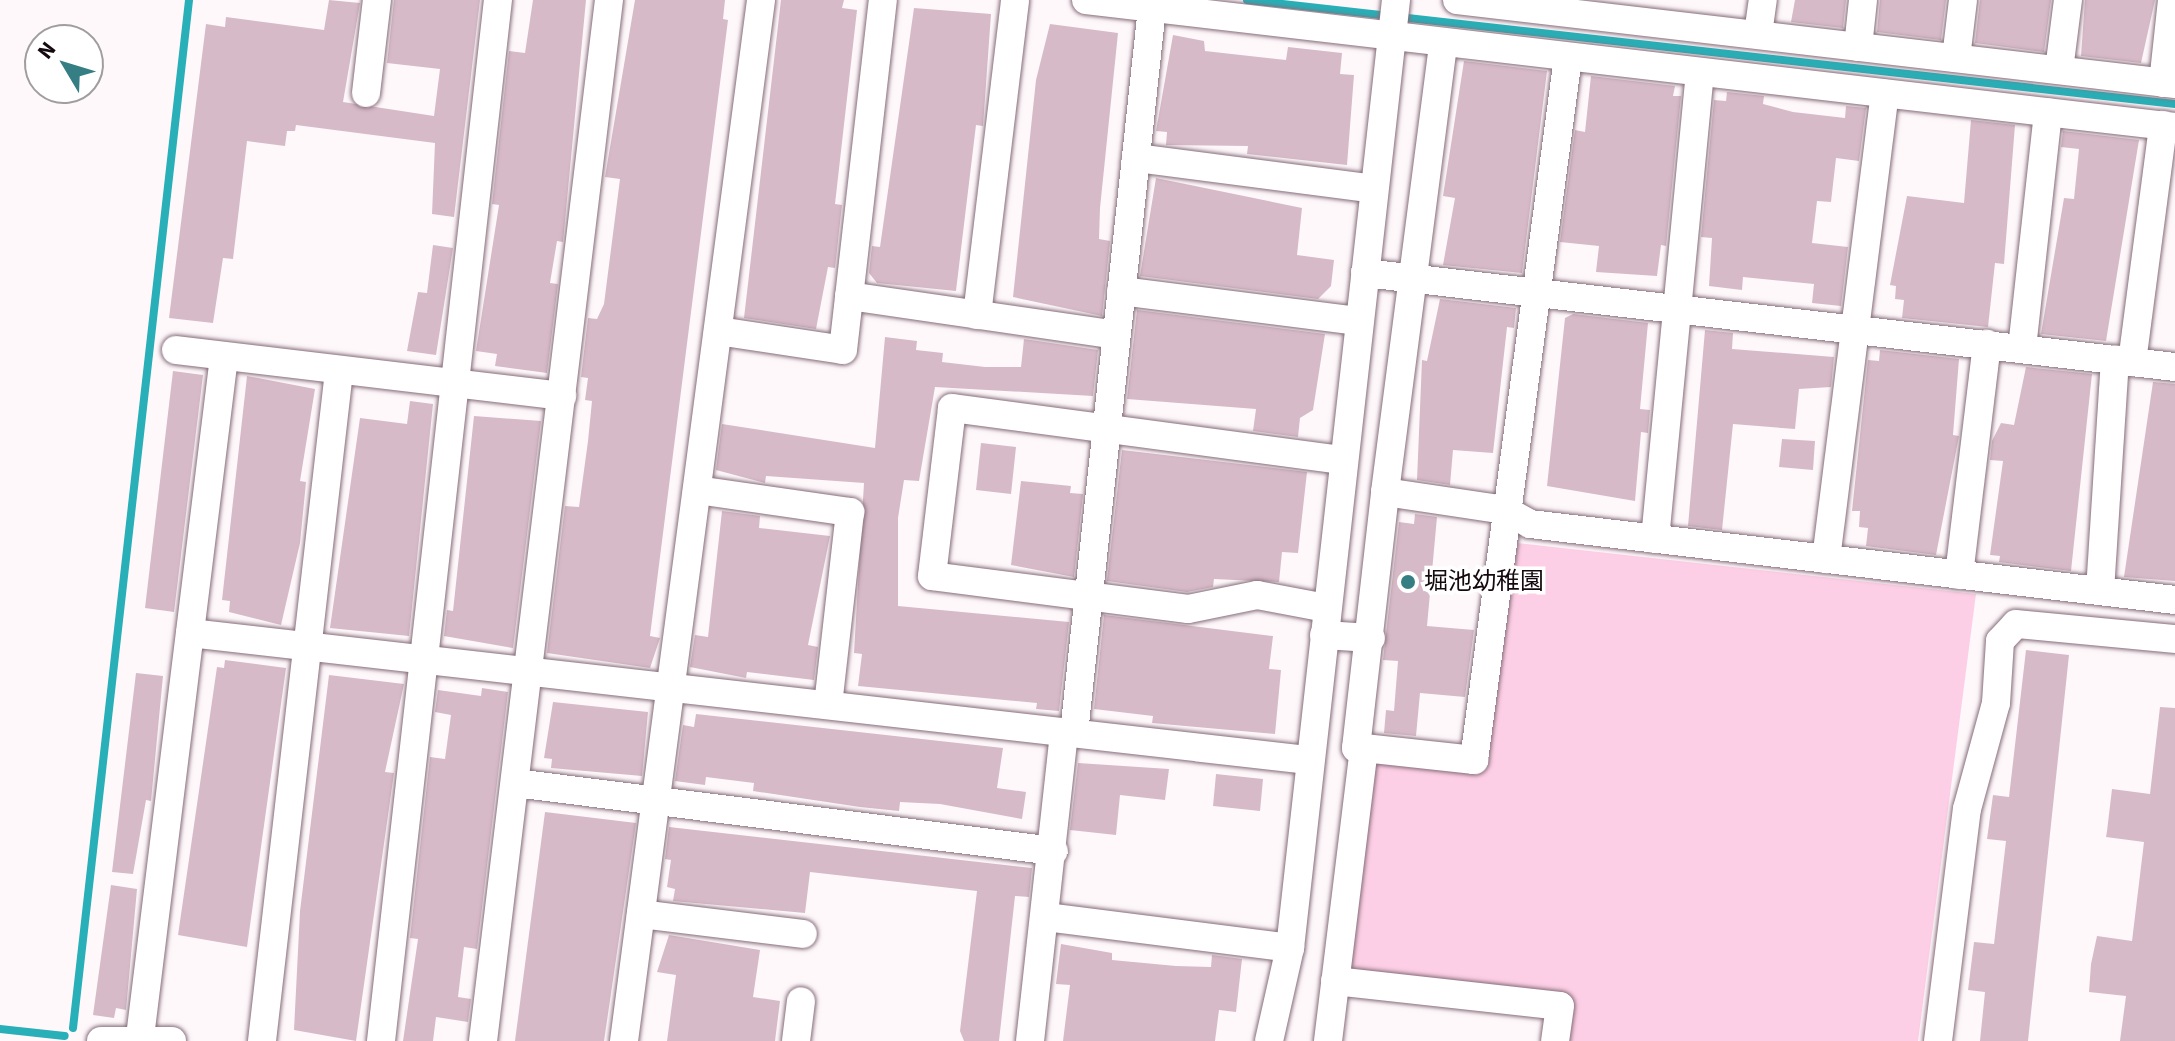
<!DOCTYPE html>
<meta charset="utf-8">
<style>
body{margin:0}
#map{position:relative;width:2175px;height:1041px;overflow:hidden;background:#fef8fb;font-family:"Source Sans 3","Noto Sans JP",sans-serif}
div>[style]{position:absolute}
[style*='--x']{left:calc(var(--x)*1px);top:calc(var(--y)*1px);width:calc(var(--w)*1px);rotate:calc(var(--a)*1deg)}
.green>*{inset:0;background:#fdcfe6}
.stream>*{height:8px;margin:-4px;padding:0 4px;transform-origin:4px;border-radius:4px;background:#28afb7}
.building>*{inset:0;background:#d7bac8}
.roads{filter:drop-shadow(0 0 2px #866c79) drop-shadow(0 0 2px #866c79)}
.minor>*{height:28px;margin:-14px;padding:0 14px;transform-origin:14px;border-radius:14px;background:#fff}
.dots>*{width:22px;height:22px;translate:-50% -50%;box-sizing:border-box;border:4px solid #fff;border-radius:50%}
span{translate:-50% -50%;white-space:nowrap;text-align:center;line-height:1.15;-webkit-text-stroke:7px #fff;paint-order:stroke}
.poi-label{font-size:24px;color:#13090e}
.left{translate:0 -50%;text-align:left}
.north{position:absolute;left:24px;top:24px;width:80px;height:80px;box-sizing:border-box;background:#fff;border:2px solid #a19d9f;border-radius:50%;rotate:308deg;font-size:22px;font-weight:700;line-height:32px;text-align:center;color:#13090e}
.north::after{content:'';display:block;margin:auto;width:28px;height:36px;background:#357e83;clip-path:polygon(50% 0,100% 100%,50% 72%,0 100%)}
</style>
<div id="map">
<div class="green">
<i style="clip-path:polygon(1517px 543px,1976px 594px,1918px 1041px,1561px 1041px,1566px 997px,1355px 976px,1346px 968px,1372px 767px,1381px 759px,1483px 770px,1508px 549px)"></i>
</div>
<div class="stream">
<i style="--x:1247;--y:0;--w:934;--a:6.39"></i>
<i style="--x:73;--y:1028;--w:1035;--a:-83.56"></i>
<i style="--x:0;--y:1029;--w:65;--a:6.1"></i>
</div>
<div class="building">
<i style="clip-path:polygon(329px 0,360px 3px,343px 102px,434px 116px,440px 69px,387px 63px,394px 0,480px 0,454px 217px,432px 214px,435px 143px,296px 125px,295px 131px,287px 131px,285px 146px,247px 141px,233px 259px,223px 258px,213px 323px,169px 318px,206px 24px,225px 27px,226px 17px,324px 30px)"></i>
<i style="clip-path:polygon(533px 0,586px 0,563px 242px,557px 241px,550px 283px,558px 284px,547px 373px,495px 366px,497px 354px,476px 351px,499px 205px,492px 204px,509px 51px,525px 53px)"></i>
<i style="clip-path:polygon(635px 0,725px 0,723px 19px,728px 20px,650px 636px,660px 638px,650px 668px,547px 653px,565px 506px,579px 507px,588px 441px,592px 401px,585px 400px,588px 378px,581px 377px,588px 318px,597px 319px,604px 304px,620px 179px,605px 177px)"></i>
<i style="clip-path:polygon(781px 0,844px 0,842px 8px,857px 10px,835px 204px,842px 205px,835px 268px,828px 267px,816px 329px,744px 318px)"></i>
<i style="clip-path:polygon(1795px 0,1846px 0,1843px 28px,1791px 22px)"></i>
<i style="clip-path:polygon(1880px 0,1946px 0,1941px 40px,1877px 32px)"></i>
<i style="clip-path:polygon(1980px 0,2051px 0,2044px 52px,1975px 43px)"></i>
<i style="clip-path:polygon(2085px 0,2155px 0,2141px 63px,2081px 56px)"></i>
<i style="clip-path:polygon(914px 8px,991px 14px,983px 126px,976px 125px,956px 291px,877px 283px,869px 273px,872px 246px,880px 247px)"></i>
<i style="clip-path:polygon(1050px 24px,1118px 33px,1100px 208px,1099px 239px,1110px 241px,1102px 316px,1013px 297px,1036px 80px)"></i>
<i style="clip-path:polygon(1173px 35px,1204px 41px,1205px 51px,1286px 60px,1288px 47px,1342px 53px,1340px 74px,1354px 75px,1347px 165px,1247px 154px,1248px 146px,1166px 145px,1167px 132px,1156px 131px)"></i>
<i style="clip-path:polygon(1464px 61px,1547px 71px,1522px 273px,1443px 265px,1455px 198px,1443px 196px)"></i>
<i style="clip-path:polygon(1591px 76px,1675px 86px,1673px 96px,1681px 96px,1666px 246px,1661px 245px,1657px 276px,1596px 272px,1599px 246px,1560px 242px,1575px 130px,1585px 132px)"></i>
<i style="clip-path:polygon(1727px 92px,1764px 96px,1763px 104px,1793px 112px,1845px 118px,1846px 106px,1866px 108px,1859px 161px,1836px 158px,1831px 202px,1817px 201px,1812px 243px,1848px 247px,1841px 306px,1812px 303px,1814px 284px,1743px 277px,1742px 290px,1709px 286px,1712px 238px,1701px 237px,1714px 100px,1726px 101px)"></i>
<i style="clip-path:polygon(1971px 120px,2015px 125px,2004px 264px,1995px 263px,1988px 327px,1902px 318px,1904px 300px,1895px 299px,1896px 286px,1890px 285px,1907px 196px,1964px 203px)"></i>
<i style="clip-path:polygon(2063px 131px,2139px 140px,2106px 341px,2041px 334px,2064px 198px,2074px 199px,2079px 149px,2061px 147px)"></i>
<i style="clip-path:polygon(1156px 178px,1302px 208px,1297px 255px,1334px 260px,1331px 286px,1318px 299px,1140px 276px)"></i>
<i style="clip-path:polygon(433px 245px,453px 248px,436px 355px,407px 351px,418px 292px,427px 293px)"></i>
<i style="clip-path:polygon(1440px 299px,1516px 308px,1514px 328px,1507px 327px,1493px 453px,1453px 450px,1450px 485px,1417px 480px,1422px 360px,1427px 361px)"></i>
<i style="clip-path:polygon(1137px 310px,1325px 334px,1313px 410px,1300px 418px,1298px 437px,1253px 431px,1256px 409px,1127px 399px)"></i>
<i style="clip-path:polygon(1573px 314px,1648px 323px,1640px 409px,1650px 410px,1648px 433px,1641px 432px,1635px 501px,1547px 486px,1565px 318px)"></i>
<i style="clip-path:polygon(1705px 330px,1733px 333px,1732px 349px,1834px 357px,1831px 387px,1799px 389px,1795px 429px,1733px 424px,1722px 530px,1688px 526px)"></i>
<i style="clip-path:polygon(885px 337px,917px 341px,916px 350px,943px 353px,942px 362px,985px 367px,1021px 367px,1024px 339px,1098px 350px,1093px 396px,935px 387px,919px 481px,904px 480px,898px 518px,898px 606px,1069px 622px,1059px 711px,1036px 709px,1037px 703px,858px 686px,862px 654px,854px 653px,864px 483px,766px 476px,765px 483px,716px 470px,722px 424px,875px 448px)"></i>
<i style="clip-path:polygon(1880px 350px,1959px 359px,1953px 435px,1959px 436px,1936px 555px,1866px 546px,1868px 528px,1859px 527px,1860px 511px,1852px 511px,1868px 360px,1879px 361px)"></i>
<i style="clip-path:polygon(2026px 367px,2092px 374px,2071px 571px,1999px 562px,2000px 556px,1990px 555px,2003px 461px,1990px 460px,1992px 441px,2001px 423px,2014px 425px)"></i>
<i style="clip-path:polygon(173px 371px,203px 375px,174px 612px,145px 608px)"></i>
<i style="clip-path:polygon(247px 376px,315px 389px,300px 481px,306px 482px,300px 543px,281px 625px,229px 612px,230px 601px,222px 600px)"></i>
<i style="clip-path:polygon(2153px 382px,2175px 384px,2175px 581px,2124px 577px)"></i>
<i style="clip-path:polygon(410px 401px,433px 404px,409px 636px,330px 628px,360px 418px,407px 424px)"></i>
<i style="clip-path:polygon(474px 416px,541px 421px,513px 648px,444px 636px,447px 610px,453px 611px)"></i>
<i style="clip-path:polygon(1782px 439px,1815px 441px,1813px 470px,1779px 467px)"></i>
<i style="clip-path:polygon(981px 443px,1016px 447px,1011px 494px,976px 490px)"></i>
<i style="clip-path:polygon(1122px 450px,1307px 472px,1298px 553px,1282px 552px,1279px 582px,1214px 579px,1213px 587px,1187px 592px,1107px 581px)"></i>
<i style="clip-path:polygon(1021px 481px,1071px 486px,1070px 493px,1083px 494px,1074px 577px,1011px 565px)"></i>
<i style="clip-path:polygon(722px 511px,760px 516px,759px 528px,830px 536px,808px 645px,818px 647px,814px 680px,747px 672px,746px 678px,690px 667px,695px 635px,708px 637px)"></i>
<i style="clip-path:polygon(1415px 514px,1437px 517px,1427px 626px,1474px 630px,1465px 697px,1420px 693px,1416px 736px,1384px 733px,1386px 710px,1394px 711px,1398px 661px,1383px 660px,1399px 522px,1414px 524px)"></i>
<i style="clip-path:polygon(1104px 615px,1273px 636px,1269px 669px,1281px 670px,1275px 734px,1152px 723px,1153px 716px,1094px 709px)"></i>
<i style="clip-path:polygon(2026px 650px,2069px 655px,2028px 1041px,1980px 1041px,1985px 992px,1968px 990px,1974px 942px,1994px 944px,2006px 841px,1987px 839px,1993px 795px,2009px 797px)"></i>
<i style="clip-path:polygon(225px 660px,286px 668px,247px 947px,178px 935px,217px 667px,224px 668px)"></i>
<i style="clip-path:polygon(136px 673px,163px 676px,151px 801px,146px 800px,133px 874px,112px 872px)"></i>
<i style="clip-path:polygon(329px 675px,404px 684px,385px 772px,394px 773px,356px 1041px,294px 1030px,300px 911px)"></i>
<i style="clip-path:polygon(482px 688px,508px 692px,477px 949px,464px 947px,458px 997px,471px 999px,468px 1022px,436px 1017px,433px 1041px,403px 1041px,418px 939px,410px 938px,430px 757px,445px 759px,451px 715px,435px 712px,438px 690px,481px 696px)"></i>
<i style="clip-path:polygon(553px 702px,648px 712px,642px 776px,551px 768px,552px 759px,544px 758px)"></i>
<i style="clip-path:polygon(2160px 707px,2175px 708px,2175px 1041px,2120px 1041px,2126px 996px,2089px 992px,2091px 964px,2097px 936px,2132px 941px,2144px 842px,2106px 837px,2107px 831px,2112px 789px,2150px 794px)"></i>
<i style="clip-path:polygon(696px 714px,1003px 748px,997px 788px,1026px 792px,1022px 819px,940px 804px,900px 802px,899px 811px,860px 807px,753px 791px,754px 783px,706px 777px,705px 785px,675px 781px,683px 725px,694px 727px)"></i>
<i style="clip-path:polygon(1078px 763px,1169px 769px,1165px 800px,1120px 795px,1116px 835px,1070px 830px)"></i>
<i style="clip-path:polygon(1216px 774px,1263px 779px,1260px 811px,1213px 806px)"></i>
<i style="clip-path:polygon(545px 812px,636px 823px,604px 1041px,515px 1041px)"></i>
<i style="clip-path:polygon(669px 827px,1032px 868px,1029px 897px,1015px 896px,999px 1041px,964px 1041px,960px 1031px,977px 891px,810px 872px,805px 913px,673px 901px,675px 889px,667px 887px,671px 860px,665px 859px)"></i>
<i style="clip-path:polygon(111px 885px,137px 889px,126px 1010px,116px 1008px,114px 1018px,93px 1015px)"></i>
<i style="clip-path:polygon(669px 935px,760px 950px,753px 997px,780px 1001px,775px 1041px,667px 1041px,676px 975px,657px 972px)"></i>
<i style="clip-path:polygon(1061px 944px,1112px 953px,1112px 960px,1176px 966px,1211px 967px,1212px 955px,1242px 959px,1236px 1012px,1219px 1010px,1215px 1041px,1063px 1041px,1070px 985px,1056px 984px)"></i>
</div>
<div class="roads">
<div class="minor">
<i style="--x:1086;--y:0;--w:1096;--a:6.65"></i>
<i style="--x:1457;--y:0;--w:723;--a:6.67"></i>
<i style="--x:1758;--y:34;--w:34;--a:-82"></i>
<i style="--x:1858;--y:47;--w:47;--a:-83.9"></i>
<i style="--x:1956;--y:58;--w:58;--a:-83.1"></i>
<i style="--x:2059;--y:70;--w:71;--a:-82.7"></i>
<i style="--x:2163;--y:83;--w:83;--a:-83.8"></i>
<i style="--x:366;--y:93;--w:94;--a:-83.3"></i>
<i style="--x:1136;--y:158;--w:240;--a:7.4"></i>
<i style="--x:1365;--y:273;--w:815;--a:6.62"></i>
<i style="--x:1121;--y:291;--w:240;--a:7.2"></i>
<i style="--x:849;--y:296;--w:270;--a:8.3"></i>
<i style="--x:977;--y:315;--w:317;--a:-83.1"></i>
<i style="--x:718;--y:331;--w:126;--a:8.6"></i>
<i style="--x:843;--y:350;--w:352;--a:-83.5"></i>
<i style="--x:2022;--y:348;--w:237;--a:-83.7"></i>
<i style="--x:176;--y:350;--w:389;--a:6.8"></i>
<i style="--x:2132;--y:362;--w:239;--a:-82.5"></i>
<i style="--x:697;--y:490;--w:155;--a:8.2"></i>
<i style="--x:850;--y:512;--w:194;--a:96.5"></i>
<i style="--x:1385;--y:492;--w:121;--a:8.5"></i>
<i style="--x:1505;--y:510;--w:29;--a:29"></i>
<i style="--x:1530;--y:524;--w:649;--a:6.72"></i>
<i style="--x:1655;--y:539;--w:469;--a:-84.5"></i>
<i style="--x:1826;--y:559;--w:469;--a:-82.8"></i>
<i style="--x:1959;--y:575;--w:233;--a:-83.1"></i>
<i style="--x:2100;--y:591;--w:232;--a:-86.3"></i>
<i style="--x:1326;--y:608;--w:70;--a:-169.3"></i>
<i style="--x:1257;--y:595;--w:70;--a:168.5"></i>
<i style="--x:1188;--y:609;--w:258;--a:-172.7"></i>
<i style="--x:932;--y:576;--w:169;--a:-83.2"></i>
<i style="--x:952;--y:408;--w:395;--a:7.6"></i>
<i style="--x:190;--y:633;--w:1126;--a:6.48"></i>
<i style="--x:1324;--y:635;--w:47;--a:3.7"></i>
<i style="--x:1074;--y:733;--w:729;--a:-83.86"></i>
<i style="--x:1364;--y:748;--w:111;--a:6.2"></i>
<i style="--x:1474;--y:760;--w:709;--a:-82.38"></i>
<i style="--x:515;--y:783;--w:543;--a:7.19"></i>
<i style="--x:641;--y:914;--w:163;--a:7"></i>
<i style="--x:1046;--y:917;--w:246;--a:7.2"></i>
<i style="--x:1335;--y:981;--w:226;--a:6.3"></i>
<i style="--x:1560;--y:1006;--w:35;--a:98"></i>
<i style="--x:140;--y:1037;--w:685;--a:-82.96"></i>
<i style="--x:101;--y:1041;--w:71;--a:0"></i>
<i style="--x:262;--y:1041;--w:674;--a:-83.44"></i>
<i style="--x:381;--y:1041;--w:1048;--a:-83.59"></i>
<i style="--x:483;--y:1041;--w:1049;--a:-83.1"></i>
<i style="--x:624;--y:1041;--w:1050;--a:-82.5"></i>
<i style="--x:796;--y:1041;--w:40;--a:-82.9"></i>
<i style="--x:1030;--y:1041;--w:311;--a:-83.7"></i>
<i style="--x:1269;--y:1041;--w:95;--a:-77.3"></i>
<i style="--x:1290;--y:948;--w:954;--a:-83.62"></i>
<i style="--x:1328;--y:1041;--w:295;--a:-83"></i>
<i style="--x:1364;--y:748;--w:8;--a:180"></i>
<i style="--x:1356;--y:748;--w:258;--a:-83.5"></i>
<i style="--x:1385;--y:492;--w:453;--a:-82.6"></i>
<i style="--x:1938;--y:1041;--w:234;--a:-82.9"></i>
<i style="--x:1967;--y:809;--w:110;--a:-74.7"></i>
<i style="--x:1996;--y:703;--w:62;--a:-86.3"></i>
<i style="--x:2000;--y:641;--w:23;--a:-47"></i>
<i style="--x:2016;--y:624;--w:160;--a:5.4"></i>
</div>
</div>
<div class="dots">
<i style="left:1408px;top:582px;background:#357e83"></i>
</div>
<div class="poi-label">
<span class="left" style="left:1424px;top:582px">堀池幼稚園</span>
</div>
<div class="north">N</div>
</div>
